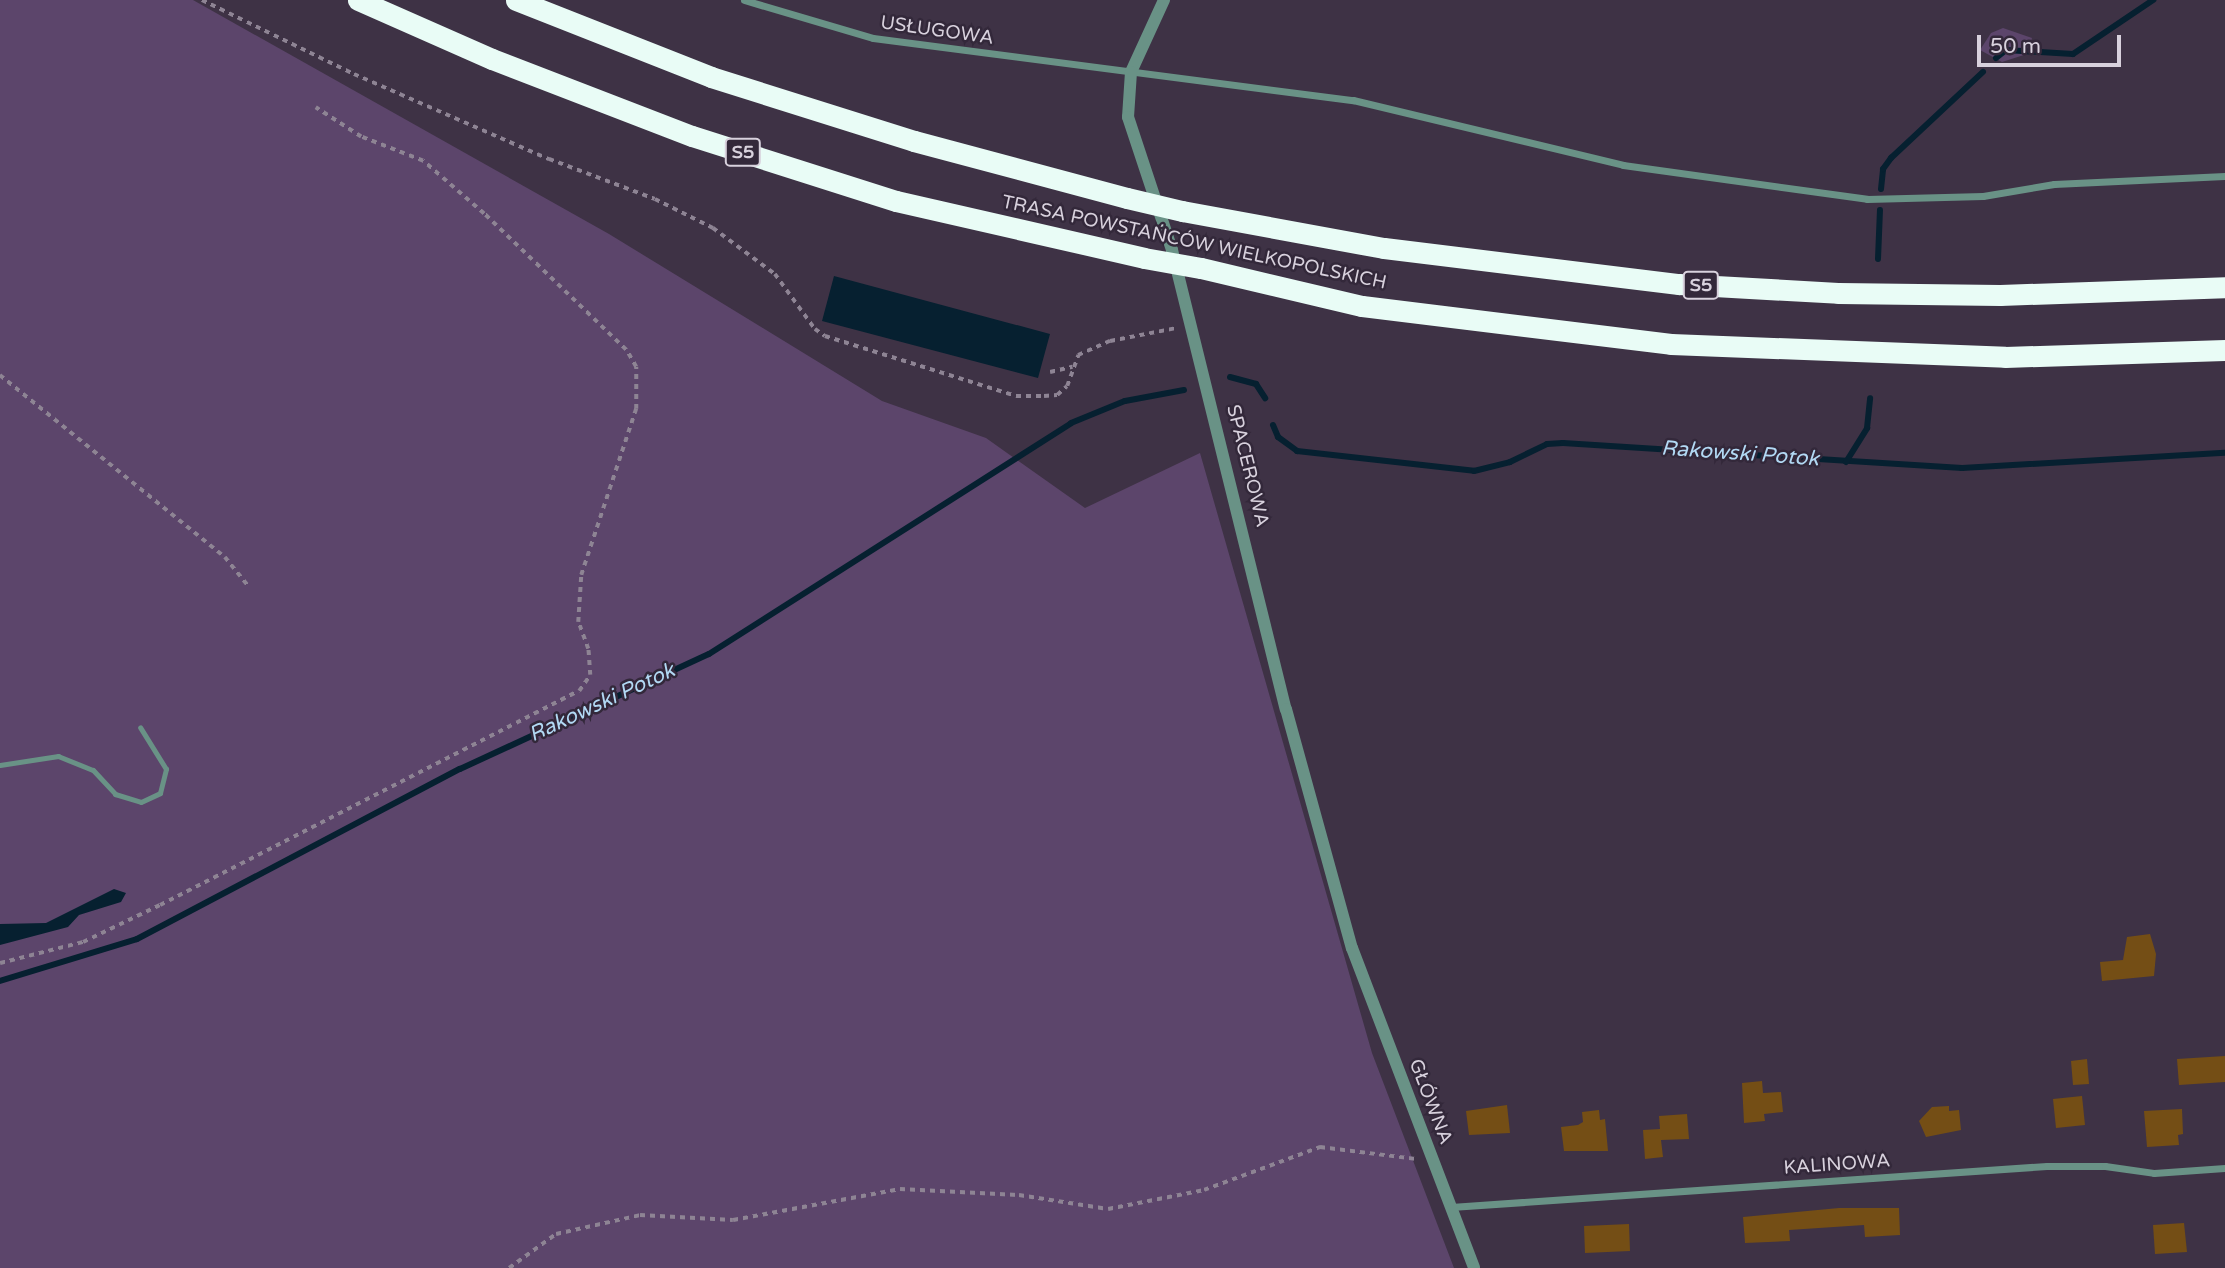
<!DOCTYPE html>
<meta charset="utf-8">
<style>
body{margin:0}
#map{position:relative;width:2225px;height:1268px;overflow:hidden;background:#3e3245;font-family:"Varela Round",sans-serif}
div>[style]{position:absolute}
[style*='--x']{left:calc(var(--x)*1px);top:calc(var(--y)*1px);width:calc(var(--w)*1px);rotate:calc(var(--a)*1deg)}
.green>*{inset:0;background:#5c456b}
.water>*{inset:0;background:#062030}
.stream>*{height:6px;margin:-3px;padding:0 3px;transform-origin:3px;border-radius:3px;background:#062030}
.building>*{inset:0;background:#744e15}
.path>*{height:3.5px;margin-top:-1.75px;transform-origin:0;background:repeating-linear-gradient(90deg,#8e8494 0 5px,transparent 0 10px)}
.service>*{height:5px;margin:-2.5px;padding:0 2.5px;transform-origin:2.5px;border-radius:2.5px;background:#699286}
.minor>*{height:7px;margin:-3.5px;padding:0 3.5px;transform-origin:3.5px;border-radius:3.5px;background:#699286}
.tertiary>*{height:12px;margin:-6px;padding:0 6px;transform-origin:6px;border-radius:6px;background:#699286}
.motorway>*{height:21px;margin:-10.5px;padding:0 10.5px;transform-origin:10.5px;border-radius:10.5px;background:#e9fcf6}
.motorway-bridge>*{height:21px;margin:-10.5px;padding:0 10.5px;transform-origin:10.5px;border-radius:10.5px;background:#e9fcf6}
span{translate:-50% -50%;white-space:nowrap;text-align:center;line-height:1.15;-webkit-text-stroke:5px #33283a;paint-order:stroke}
.shield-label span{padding:2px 5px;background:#33283a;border:2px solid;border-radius:5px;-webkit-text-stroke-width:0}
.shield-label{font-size:18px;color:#d8d1dd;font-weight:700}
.street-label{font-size:19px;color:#d8d1dd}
.water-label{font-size:21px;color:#b2d9f4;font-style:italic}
.scale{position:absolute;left:1977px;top:35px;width:144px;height:32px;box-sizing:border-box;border:4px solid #d8d1dd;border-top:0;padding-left:9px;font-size:21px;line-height:24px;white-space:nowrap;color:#d8d1dd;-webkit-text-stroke:5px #33283a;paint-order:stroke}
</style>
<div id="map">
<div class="green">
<i style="clip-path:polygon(0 0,193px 0,609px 234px,882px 401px,986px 438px,1085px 508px,1200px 453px,1372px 1053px,1454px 1268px,0 1268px)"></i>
<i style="clip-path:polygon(2003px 28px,2032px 38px,2027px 54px,2002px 62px,1980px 50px,1991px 33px)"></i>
</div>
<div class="water">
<i style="clip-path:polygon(834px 276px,1050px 334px,1038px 378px,822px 321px)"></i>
<i style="clip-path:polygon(114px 889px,126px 893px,121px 902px,79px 915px,68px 927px,0 945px,0 924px,46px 923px)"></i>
</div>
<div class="stream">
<i style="--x:1996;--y:58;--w:13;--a:-39"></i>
<i style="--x:2006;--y:50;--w:67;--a:3.4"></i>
<i style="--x:2073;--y:54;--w:97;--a:-34"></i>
<i style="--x:1881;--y:189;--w:20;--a:-84"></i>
<i style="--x:1883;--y:169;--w:14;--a:-54"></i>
<i style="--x:1891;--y:158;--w:126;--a:-43.1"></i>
<i style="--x:1878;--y:259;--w:49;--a:-87.7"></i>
<i style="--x:1230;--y:377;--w:27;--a:15"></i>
<i style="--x:1256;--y:384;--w:17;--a:57"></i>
<i style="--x:1273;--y:425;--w:13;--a:67"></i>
<i style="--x:1278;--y:437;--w:24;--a:36"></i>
<i style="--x:1297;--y:451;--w:178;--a:6.4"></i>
<i style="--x:1474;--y:471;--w:37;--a:-14"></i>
<i style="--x:1510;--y:462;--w:41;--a:-25.9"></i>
<i style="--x:1547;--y:444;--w:16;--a:-4"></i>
<i style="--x:1563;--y:443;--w:400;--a:3.6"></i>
<i style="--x:1962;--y:468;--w:263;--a:-3.3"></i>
<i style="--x:1846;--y:462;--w:40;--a:-58"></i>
<i style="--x:1867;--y:428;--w:30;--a:-84"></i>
<i style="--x:0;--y:981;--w:143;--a:-17"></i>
<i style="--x:137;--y:939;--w:365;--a:-27.8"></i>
<i style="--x:460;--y:769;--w:274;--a:-24.8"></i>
<i style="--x:709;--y:654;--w:429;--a:-32.5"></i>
<i style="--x:1071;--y:423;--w:58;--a:-22.2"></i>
<i style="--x:1125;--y:401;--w:60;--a:-10.6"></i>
</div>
<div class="building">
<i style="clip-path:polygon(2150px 934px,2156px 954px,2154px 976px,2102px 981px,2100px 962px,2123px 960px,2127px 937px)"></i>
<i style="clip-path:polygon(2225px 1056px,2225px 1082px,2179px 1085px,2177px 1059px)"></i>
<i style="clip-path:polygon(2087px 1059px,2089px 1084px,2073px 1085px,2071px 1061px)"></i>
<i style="clip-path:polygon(1762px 1081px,1763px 1093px,1781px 1092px,1783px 1112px,1764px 1114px,1765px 1121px,1744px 1123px,1742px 1083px)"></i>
<i style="clip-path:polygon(2082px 1096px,2085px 1125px,2056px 1128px,2053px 1099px)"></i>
<i style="clip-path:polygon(1507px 1105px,1510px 1133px,1469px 1135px,1466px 1111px)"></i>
<i style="clip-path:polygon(1949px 1106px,1949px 1111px,1959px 1110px,1961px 1130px,1926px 1137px,1919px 1121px,1932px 1107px)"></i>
<i style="clip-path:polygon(2182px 1109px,2183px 1134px,2178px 1135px,2179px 1145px,2147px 1147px,2144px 1111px)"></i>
<i style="clip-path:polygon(1599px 1110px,1600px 1120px,1605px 1119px,1608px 1151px,1564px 1151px,1561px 1127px,1578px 1125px,1583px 1122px,1582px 1112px)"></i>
<i style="clip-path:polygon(1687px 1114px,1689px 1139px,1661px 1140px,1663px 1157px,1645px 1159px,1643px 1130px,1660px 1129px,1659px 1116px)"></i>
<i style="clip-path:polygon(1839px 1208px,1899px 1208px,1900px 1235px,1865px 1237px,1864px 1225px,1789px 1230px,1790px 1241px,1745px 1243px,1743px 1217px)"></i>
<i style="clip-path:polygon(2184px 1223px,2187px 1252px,2155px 1254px,2153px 1225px)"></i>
<i style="clip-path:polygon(1629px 1224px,1630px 1251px,1585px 1253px,1584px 1226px)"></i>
</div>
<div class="path">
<i style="--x:202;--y:0;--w:169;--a:26"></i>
<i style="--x:354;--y:74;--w:213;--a:23.6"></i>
<i style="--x:549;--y:159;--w:113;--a:20.7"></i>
<i style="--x:655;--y:199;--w:65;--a:26.6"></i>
<i style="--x:713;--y:228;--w:77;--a:36.6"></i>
<i style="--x:775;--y:274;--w:68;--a:54"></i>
<i style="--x:815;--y:329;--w:12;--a:35"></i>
<i style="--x:825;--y:336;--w:200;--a:17.4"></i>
<i style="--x:1016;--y:396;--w:28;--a:0"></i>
<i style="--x:1044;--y:396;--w:13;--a:-4"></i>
<i style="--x:1057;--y:395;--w:13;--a:-42"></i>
<i style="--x:1067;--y:386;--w:33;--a:-70"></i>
<i style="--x:1078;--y:355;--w:35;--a:-24"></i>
<i style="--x:1110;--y:341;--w:67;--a:-11.1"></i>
<i style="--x:1050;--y:372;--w:23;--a:-13"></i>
<i style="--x:0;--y:375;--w:289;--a:39"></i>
<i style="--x:225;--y:557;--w:36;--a:51"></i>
<i style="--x:0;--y:963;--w:86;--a:-14.2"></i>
<i style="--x:83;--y:942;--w:85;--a:-25.7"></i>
<i style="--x:160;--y:905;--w:470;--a:-27.1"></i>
<i style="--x:579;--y:691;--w:19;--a:-55"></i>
<i style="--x:590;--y:675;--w:26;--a:-94"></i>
<i style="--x:588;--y:649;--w:29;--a:-110"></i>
<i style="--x:578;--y:622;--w:47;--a:-86.3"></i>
<i style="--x:581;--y:575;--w:175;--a:-71.7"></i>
<i style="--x:636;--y:409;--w:42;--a:-90"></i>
<i style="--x:636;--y:367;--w:20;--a:-120"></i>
<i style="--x:626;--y:350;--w:197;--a:-136.2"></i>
<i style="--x:484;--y:214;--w:81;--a:-139"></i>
<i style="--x:423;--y:161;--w:66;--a:-158.8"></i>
<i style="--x:361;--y:137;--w:54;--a:-147.2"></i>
<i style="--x:509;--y:1268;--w:58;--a:-35.9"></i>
<i style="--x:556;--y:1234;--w:86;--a:-12.7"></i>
<i style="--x:640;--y:1215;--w:93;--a:3.1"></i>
<i style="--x:733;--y:1220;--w:170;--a:-10.5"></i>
<i style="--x:900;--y:1189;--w:119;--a:2.9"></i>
<i style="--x:1019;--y:1195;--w:90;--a:8.9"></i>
<i style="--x:1108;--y:1209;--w:98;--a:-11.2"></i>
<i style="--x:1204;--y:1190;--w:124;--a:-20.3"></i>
<i style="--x:1320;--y:1147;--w:98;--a:7.1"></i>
</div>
<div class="service">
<i style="--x:0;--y:765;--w:59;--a:-8.8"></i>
<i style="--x:58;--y:756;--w:38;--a:22"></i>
<i style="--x:93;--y:770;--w:33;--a:47"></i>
<i style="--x:115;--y:794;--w:27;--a:17"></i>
<i style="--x:141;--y:802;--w:21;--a:-25"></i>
<i style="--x:160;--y:793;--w:25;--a:-76"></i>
<i style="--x:166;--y:769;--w:49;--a:-121.8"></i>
</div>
<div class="minor">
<i style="--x:744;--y:0;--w:134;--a:16.4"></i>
<i style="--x:873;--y:38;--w:484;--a:7.4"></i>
<i style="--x:1353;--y:100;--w:278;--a:13.5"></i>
<i style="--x:1623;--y:165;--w:246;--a:7.9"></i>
<i style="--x:1867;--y:199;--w:116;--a:-1.5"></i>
<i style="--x:1983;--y:196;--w:72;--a:-9.6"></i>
<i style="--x:2054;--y:184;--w:171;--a:-2.7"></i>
<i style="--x:1451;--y:1207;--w:597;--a:-3.94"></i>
<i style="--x:2047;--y:1166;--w:58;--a:0"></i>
<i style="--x:2105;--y:1166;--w:49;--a:8.1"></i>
<i style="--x:2154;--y:1173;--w:71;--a:-4"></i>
</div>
<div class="tertiary">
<i style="--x:1164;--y:0;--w:79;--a:114.6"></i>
<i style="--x:1131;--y:72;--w:45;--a:93.8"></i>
<i style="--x:1128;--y:117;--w:140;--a:71.7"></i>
<i style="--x:1172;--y:250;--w:473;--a:76.1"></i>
<i style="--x:1286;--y:709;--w:248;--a:74.6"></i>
<i style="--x:1352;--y:948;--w:342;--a:69.1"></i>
</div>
<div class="motorway">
<i style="--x:358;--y:0;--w:146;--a:23.8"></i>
<i style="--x:492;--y:59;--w:214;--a:21.1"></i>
<i style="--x:692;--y:136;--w:214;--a:17.7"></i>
<i style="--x:896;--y:201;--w:254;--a:12.9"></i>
<i style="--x:516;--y:0;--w:210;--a:21.5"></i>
<i style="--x:711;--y:77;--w:213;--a:17.5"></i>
<i style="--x:914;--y:141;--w:220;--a:15"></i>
<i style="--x:1182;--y:211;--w:205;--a:10.4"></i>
<i style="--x:1384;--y:248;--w:297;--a:7"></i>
<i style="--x:1679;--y:284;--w:159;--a:3.2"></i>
<i style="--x:1838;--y:293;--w:162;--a:0.7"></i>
<i style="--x:2000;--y:295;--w:225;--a:-2"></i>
<i style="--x:1201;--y:268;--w:165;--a:13.3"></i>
<i style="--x:1362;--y:306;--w:311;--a:7"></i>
<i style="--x:1671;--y:344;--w:334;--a:2.2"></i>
<i style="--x:2005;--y:357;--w:220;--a:-1.8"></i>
</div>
<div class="motorway-bridge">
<i style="--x:1127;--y:198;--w:57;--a:13.3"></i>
<i style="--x:1144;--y:258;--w:58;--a:10"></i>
</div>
<div class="shield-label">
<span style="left:743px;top:152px">S5</span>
<span style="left:1701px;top:285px">S5</span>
</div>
<div class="street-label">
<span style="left:937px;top:31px;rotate:8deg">USŁUGOWA</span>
<span style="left:1194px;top:243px;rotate:12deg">TRASA POWSTAŃCÓW WIELKOPOLSKICH</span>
<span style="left:1247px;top:466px;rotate:76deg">SPACEROWA</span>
<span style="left:1430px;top:1102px;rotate:69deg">GŁÓWNA</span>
<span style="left:1837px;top:1165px;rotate:-4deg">KALINOWA</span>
</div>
<div class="water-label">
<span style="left:1740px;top:454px;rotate:4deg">Rakowski Potok</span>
<span style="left:602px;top:703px;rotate:-25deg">Rakowski Potok</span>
</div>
<div class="scale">50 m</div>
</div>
